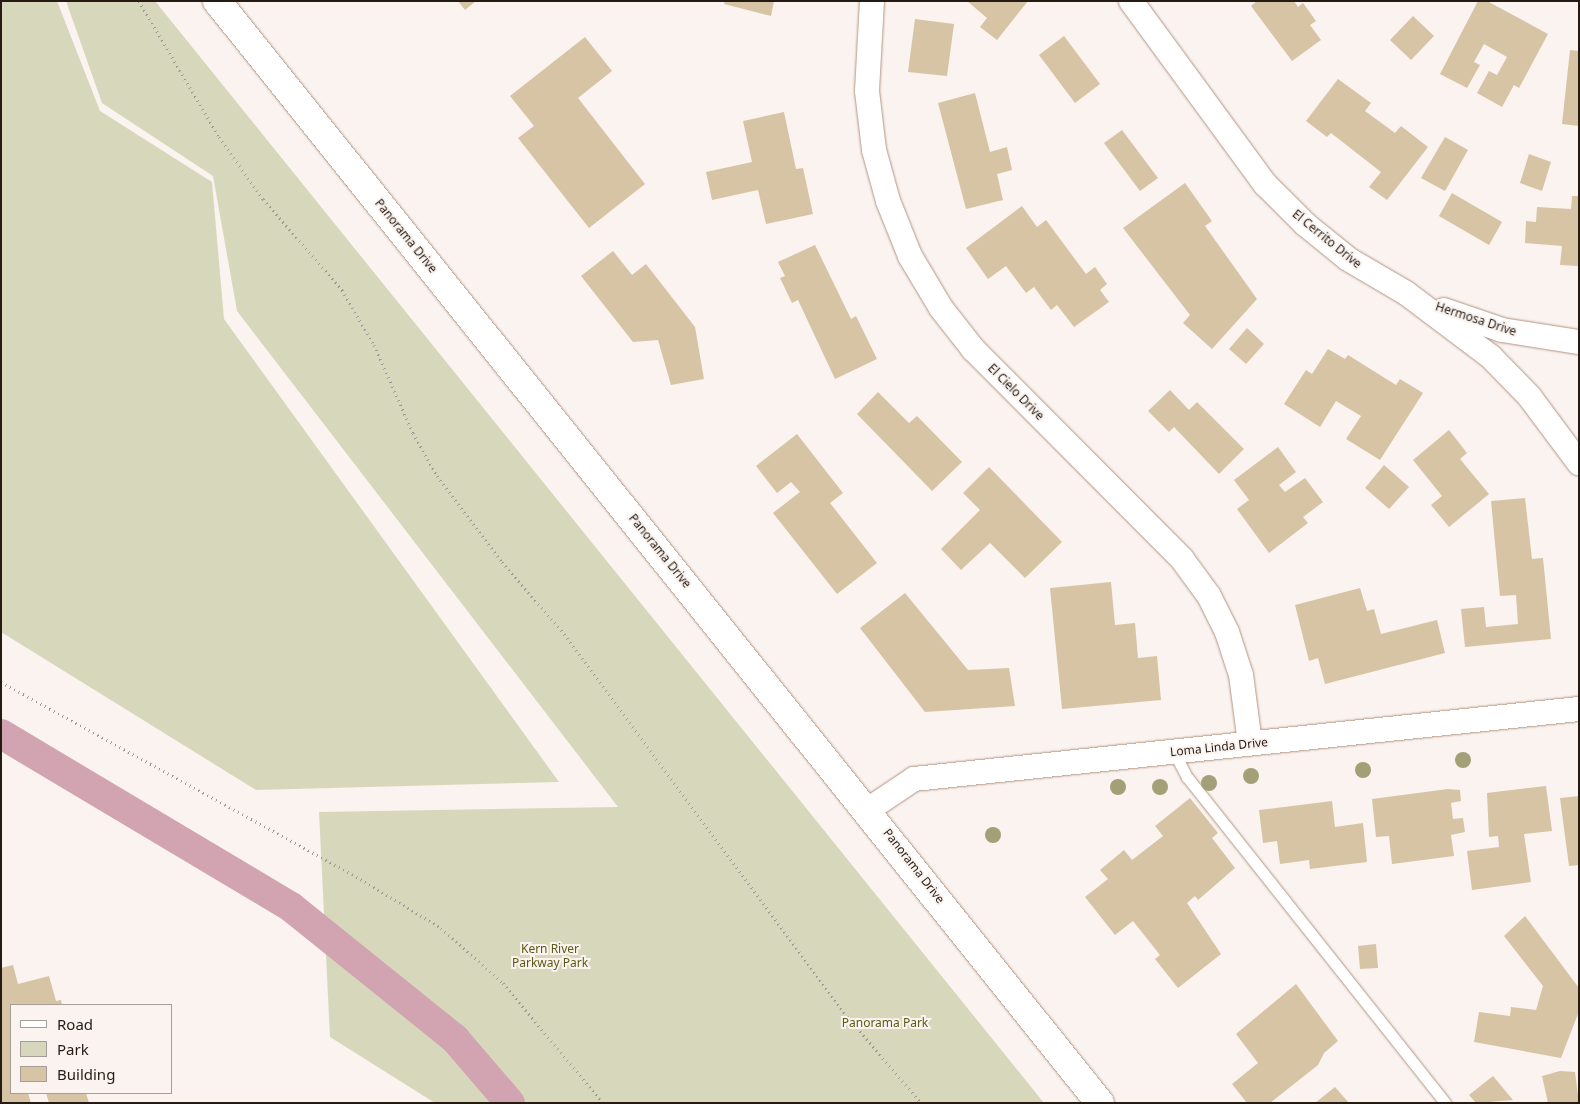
<!DOCTYPE html>
<style>
body{margin:0}
#map{position:relative;width:1580px;height:1104px;overflow:hidden;background:#faf3ef;font-family:"Noto Sans",sans-serif}
div>[style]{position:absolute}
[style*='--x']{left:calc(var(--x)*1px);top:calc(var(--y)*1px);width:calc(var(--w)*1px);rotate:calc(var(--a)*1deg)}
.green>*{inset:0;background:#d7d8bb}
.canal>*{height:30px;margin:-15px;padding:0 15px;transform-origin:15px;border-radius:15px;background:#d2a3b1}
.building>*{inset:0;background:#d6c4a5}
.path>*{height:3px;margin-top:-1.5px;transform-origin:0;background:repeating-linear-gradient(90deg,#a19893 0 1px,transparent 0 5px)}
.roads{filter:drop-shadow(0 0 1px #b39481) drop-shadow(0 0 1px #b39481)}
.lane>*{height:11px;margin:-5.5px;padding:0 5.5px;transform-origin:5.5px;border-radius:5.5px;background:#fff}
.street>*{height:24px;margin:-12px;padding:0 12px;transform-origin:12px;border-radius:12px;background:#fff}
.primary>*{height:28px;margin:-14px;padding:0 14px;transform-origin:14px;border-radius:14px;background:#fff}
.trees>*{width:16px;height:16px;margin:-8px;border-radius:50%;background:#a39f77}
span{translate:-50% -50%;white-space:nowrap;text-align:center;line-height:1.15;-webkit-text-stroke:4px #faf3ef;paint-order:stroke}
.street-label{font-size:12px;color:#261b13}
.park-label{font-size:12px;color:#5b5a14}
.frame{position:absolute;inset:0;border:2px solid #261b13;pointer-events:none}
.legend{position:absolute;left:10px;top:1004px;width:162px;height:90px;box-sizing:border-box;background:#faf3ef;border:1px solid #a59d97;margin:0;padding:6px 9px;list-style:none;font-size:15px;color:#261b13}
.legend li{display:flex;align-items:center;gap:10px;height:25px}
.legend b{width:25px;border:1px solid #a59d97}
</style>
<div id="map">
<div class="green">
<i style="clip-path:polygon(1px 1px,57px 1px,100px 111px,212px 182px,224px 319px,559px 782px,256px 790px,1px 632px)"></i>
<i style="clip-path:polygon(66px 1px,155px 1px,1044px 1103px,435px 1103px,330px 1037px,319px 812px,618px 807px,237px 311px,213px 176px,102px 103px)"></i>
</div>
<div class="canal">
<i style="--x:1;--y:734;--w:338;--a:30.8"></i>
<i style="--x:291;--y:907;--w:211;--a:38.8"></i>
<i style="--x:455;--y:1039;--w:84;--a:49.3"></i>
</div>
<div class="building">
<i style="clip-path:polygon(458px 1px,476px 1px,465px 10px)"></i>
<i style="clip-path:polygon(725px 1px,774px 1px,771px 16px,724px 4px)"></i>
<i style="clip-path:polygon(967px 1px,1028px 1px,997px 40px,980px 27px,987px 18px)"></i>
<i style="clip-path:polygon(1257px 1px,1294px 1px,1298px 7px,1303px 3px,1316px 21px,1310px 25px,1321px 40px,1292px 61px,1251px 6px)"></i>
<i style="clip-path:polygon(1478px 1px,1487px 1px,1548px 34px,1519px 88px,1514px 85px,1502px 107px,1477px 93px,1489px 71px,1497px 75px,1507px 57px,1484px 44px,1474px 62px,1480px 65px,1467px 88px,1440px 74px)"></i>
<i style="clip-path:polygon(1413px 16px,1434px 36px,1411px 60px,1390px 40px)"></i>
<i style="clip-path:polygon(915px 19px,954px 24px,947px 76px,908px 72px)"></i>
<i style="clip-path:polygon(1064px 36px,1100px 84px,1075px 103px,1039px 55px)"></i>
<i style="clip-path:polygon(585px 37px,612px 71px,578px 98px,645px 184px,589px 228px,518px 138px,534px 126px,510px 96px)"></i>
<i style="clip-path:polygon(1570px 50px,1579px 51px,1579px 126px,1562px 124px)"></i>
<i style="clip-path:polygon(1338px 79px,1371px 103px,1365px 111px,1395px 133px,1401px 126px,1428px 147px,1387px 200px,1369px 187px,1381px 172px,1331px 133px,1327px 137px,1306px 121px)"></i>
<i style="clip-path:polygon(975px 93px,990px 152px,1007px 147px,1012px 170px,997px 174px,1003px 200px,966px 209px,938px 103px)"></i>
<i style="clip-path:polygon(784px 112px,796px 169px,803px 168px,813px 214px,766px 224px,758px 190px,712px 200px,706px 172px,752px 162px,743px 121px)"></i>
<i style="clip-path:polygon(1122px 130px,1158px 178px,1140px 191px,1104px 143px)"></i>
<i style="clip-path:polygon(1445px 137px,1468px 150px,1445px 191px,1421px 178px)"></i>
<i style="clip-path:polygon(1529px 154px,1551px 162px,1542px 191px,1520px 183px)"></i>
<i style="clip-path:polygon(1185px 183px,1212px 221px,1205px 226px,1257px 299px,1212px 349px,1183px 323px,1190px 315px,1123px 228px)"></i>
<i style="clip-path:polygon(1452px 193px,1502px 222px,1489px 245px,1439px 216px)"></i>
<i style="clip-path:polygon(1572px 196px,1579px 196px,1579px 266px,1560px 265px,1562px 246px,1525px 243px,1526px 221px,1536px 222px,1537px 207px,1571px 209px)"></i>
<i style="clip-path:polygon(1022px 206px,1037px 227px,1046px 220px,1086px 274px,1095px 267px,1107px 284px,1100px 290px,1109px 302px,1074px 327px,1057px 305px,1051px 310px,1034px 287px,1026px 293px,1006px 266px,988px 279px,966px 248px)"></i>
<i style="clip-path:polygon(815px 245px,851px 319px,856px 316px,877px 359px,835px 379px,798px 300px,792px 303px,780px 278px,785px 276px,778px 262px)"></i>
<i style="clip-path:polygon(613px 251px,632px 275px,646px 264px,695px 327px,704px 379px,671px 385px,658px 340px,633px 342px,581px 276px)"></i>
<i style="clip-path:polygon(1247px 328px,1264px 344px,1246px 364px,1229px 349px)"></i>
<i style="clip-path:polygon(1328px 349px,1345px 359px,1348px 355px,1396px 385px,1400px 379px,1423px 393px,1380px 460px,1346px 439px,1361px 416px,1336px 401px,1320px 427px,1284px 404px,1306px 370px,1312px 374px)"></i>
<i style="clip-path:polygon(1170px 390px,1189px 410px,1197px 402px,1244px 449px,1219px 474px,1174px 427px,1169px 432px,1148px 411px)"></i>
<i style="clip-path:polygon(878px 392px,909px 423px,917px 416px,962px 462px,932px 491px,857px 414px)"></i>
<i style="clip-path:polygon(1449px 430px,1467px 453px,1460px 459px,1489px 494px,1449px 527px,1431px 505px,1442px 496px,1413px 460px)"></i>
<i style="clip-path:polygon(797px 434px,843px 493px,830px 503px,877px 563px,837px 594px,773px 513px,800px 492px,791px 482px,777px 493px,756px 466px)"></i>
<i style="clip-path:polygon(1278px 447px,1296px 472px,1279px 485px,1285px 492px,1305px 478px,1323px 502px,1303px 517px,1308px 523px,1269px 553px,1237px 509px,1249px 500px,1234px 480px)"></i>
<i style="clip-path:polygon(1384px 465px,1409px 487px,1389px 509px,1365px 488px)"></i>
<i style="clip-path:polygon(989px 467px,1062px 542px,1025px 578px,990px 543px,961px 570px,941px 549px,980px 510px,963px 493px)"></i>
<i style="clip-path:polygon(1525px 498px,1532px 559px,1543px 558px,1551px 639px,1465px 647px,1461px 609px,1484px 607px,1486px 627px,1518px 624px,1516px 595px,1500px 596px,1491px 501px)"></i>
<i style="clip-path:polygon(1111px 582px,1115px 625px,1135px 623px,1138px 658px,1157px 656px,1161px 700px,1062px 709px,1050px 588px)"></i>
<i style="clip-path:polygon(1360px 588px,1367px 611px,1374px 609px,1381px 634px,1437px 620px,1445px 653px,1325px 684px,1318px 658px,1309px 661px,1295px 605px)"></i>
<i style="clip-path:polygon(905px 593px,968px 670px,1009px 668px,1015px 706px,925px 712px,860px 628px)"></i>
<i style="clip-path:polygon(1546px 786px,1552px 831px,1524px 834px,1531px 882px,1472px 890px,1467px 851px,1499px 847px,1498px 836px,1489px 837px,1487px 793px)"></i>
<i style="clip-path:polygon(1448px 789px,1460px 790px,1461px 801px,1451px 803px,1453px 819px,1463px 818px,1465px 832px,1451px 835px,1454px 856px,1392px 864px,1389px 836px,1376px 837px,1372px 799px)"></i>
<i style="clip-path:polygon(1579px 796px,1579px 865px,1569px 866px,1560px 798px)"></i>
<i style="clip-path:polygon(1190px 798px,1218px 833px,1212px 838px,1235px 868px,1198px 900px,1195px 896px,1187px 903px,1221px 954px,1178px 988px,1155px 959px,1160px 955px,1133px 921px,1115px 935px,1085px 897px,1108px 879px,1100px 870px,1124px 850px,1132px 860px,1163px 836px,1155px 826px)"></i>
<i style="clip-path:polygon(1332px 801px,1335px 827px,1363px 823px,1367px 862px,1310px 869px,1309px 860px,1280px 864px,1277px 841px,1263px 843px,1259px 810px)"></i>
<i style="clip-path:polygon(1525px 916px,1579px 988px,1579px 1011px,1561px 1058px,1474px 1042px,1479px 1012px,1510px 1016px,1511px 1007px,1536px 1010px,1543px 986px,1504px 936px)"></i>
<i style="clip-path:polygon(1376px 944px,1378px 968px,1360px 969px,1358px 946px)"></i>
<i style="clip-path:polygon(13px 965px,18px 984px,49px 976px,56px 1001px,61px 1000px,62px 1005px,11px 1005px,11px 1093px,28px 1093px,31px 1103px,1px 1103px,1px 968px)"></i>
<i style="clip-path:polygon(1296px 984px,1338px 1041px,1324px 1053px,1318px 1065px,1270px 1103px,1247px 1103px,1232px 1084px,1258px 1063px,1236px 1034px)"></i>
<i style="clip-path:polygon(1560px 1071px,1575px 1072px,1579px 1103px,1548px 1103px,1542px 1076px)"></i>
<i style="clip-path:polygon(1493px 1076px,1513px 1100px,1476px 1103px,1469px 1095px)"></i>
<i style="clip-path:polygon(1335px 1087px,1349px 1103px,1315px 1103px)"></i>
<i style="clip-path:polygon(46px 1093px,86px 1093px,89px 1103px,49px 1103px)"></i>
</div>
<div class="path">
<i style="--x:139;--y:1;--w:158;--a:59.5"></i>
<i style="--x:219;--y:137;--w:76;--a:54.6"></i>
<i style="--x:263;--y:199;--w:121;--a:49"></i>
<i style="--x:342;--y:290;--w:64;--a:59.8"></i>
<i style="--x:374;--y:345;--w:96;--a:66.1"></i>
<i style="--x:413;--y:433;--w:49;--a:60.8"></i>
<i style="--x:437;--y:476;--w:108;--a:52.9"></i>
<i style="--x:502;--y:562;--w:90;--a:49.1"></i>
<i style="--x:561;--y:630;--w:480;--a:53.5"></i>
<i style="--x:847;--y:1016;--w:114;--a:49.6"></i>
<i style="--x:1;--y:682;--w:400;--a:28.7"></i>
<i style="--x:352;--y:874;--w:104;--a:31.2"></i>
<i style="--x:441;--y:928;--w:83;--a:41.6"></i>
<i style="--x:503;--y:983;--w:156;--a:50.2"></i>
</div>
<div class="roads">
<div class="lane">
<i style="--x:1174;--y:752;--w:28;--a:63"></i>
<i style="--x:1187;--y:777;--w:416;--a:51.6"></i>
</div>
<div class="street">
<i style="--x:872;--y:1;--w:90;--a:93.2"></i>
<i style="--x:867;--y:91;--w:59;--a:83.2"></i>
<i style="--x:874;--y:150;--w:53;--a:74.6"></i>
<i style="--x:888;--y:201;--w:59;--a:68.2"></i>
<i style="--x:910;--y:256;--w:61;--a:59.2"></i>
<i style="--x:941;--y:308;--w:52;--a:52"></i>
<i style="--x:973;--y:349;--w:296;--a:45.1"></i>
<i style="--x:1182;--y:559;--w:46;--a:53.9"></i>
<i style="--x:1209;--y:596;--w:40;--a:63.4"></i>
<i style="--x:1227;--y:632;--w:45;--a:72"></i>
<i style="--x:1241;--y:675;--w:69;--a:82.5"></i>
<i style="--x:1131;--y:1;--w:227;--a:53.8"></i>
<i style="--x:1265;--y:184;--w:57;--a:45"></i>
<i style="--x:1305;--y:224;--w:55;--a:39.1"></i>
<i style="--x:1348;--y:259;--w:67;--a:30.4"></i>
<i style="--x:1406;--y:293;--w:105;--a:36.9"></i>
<i style="--x:1490;--y:356;--w:56;--a:45.7"></i>
<i style="--x:1529;--y:396;--w:84;--a:53.3"></i>
<i style="--x:1444;--y:310;--w:61;--a:19"></i>
<i style="--x:1502;--y:330;--w:78;--a:8.9"></i>
<i style="--x:869;--y:809;--w:54;--a:-33.7"></i>
<i style="--x:914;--y:779;--w:669;--a:-6.01"></i>
</div>
<div class="primary">
<i style="--x:217;--y:1;--w:1412;--a:51.3"></i>
</div>
</div>
<div class="trees">
<i style="left:1463px;top:760px"></i>
<i style="left:1363px;top:770px"></i>
<i style="left:1251px;top:776px"></i>
<i style="left:1209px;top:783px"></i>
<i style="left:1118px;top:787px"></i>
<i style="left:1160px;top:787px"></i>
<i style="left:993px;top:835px"></i>
</div>
<div class="street-label">
<span style="left:406px;top:236px;rotate:51deg">Panorama Drive</span>
<span style="left:1327px;top:239px;rotate:39deg">El Cerrito Drive</span>
<span style="left:1476px;top:319px;rotate:18deg">Hermosa Drive</span>
<span style="left:1016px;top:392px;rotate:45deg">El Cielo Drive</span>
<span style="left:660px;top:551px;rotate:51deg">Panorama Drive</span>
<span style="left:1219px;top:747px;rotate:-6deg">Loma Linda Drive</span>
<span style="left:914px;top:866px;rotate:52deg">Panorama Drive</span>
</div>
<div class="park-label">
<span style="left:550px;top:956px">Kern River<br>Parkway Park</span>
<span style="left:885px;top:1023px">Panorama Park</span>
</div>
<div class="frame"></div>
<ul class="legend">
<li><b style="height:6px;background:#fff"></b>Road</li>
<li><b style="height:14px;background:#d7d8bb"></b>Park</li>
<li><b style="height:14px;background:#d6c4a5"></b>Building</li>
</ul>
</div>
